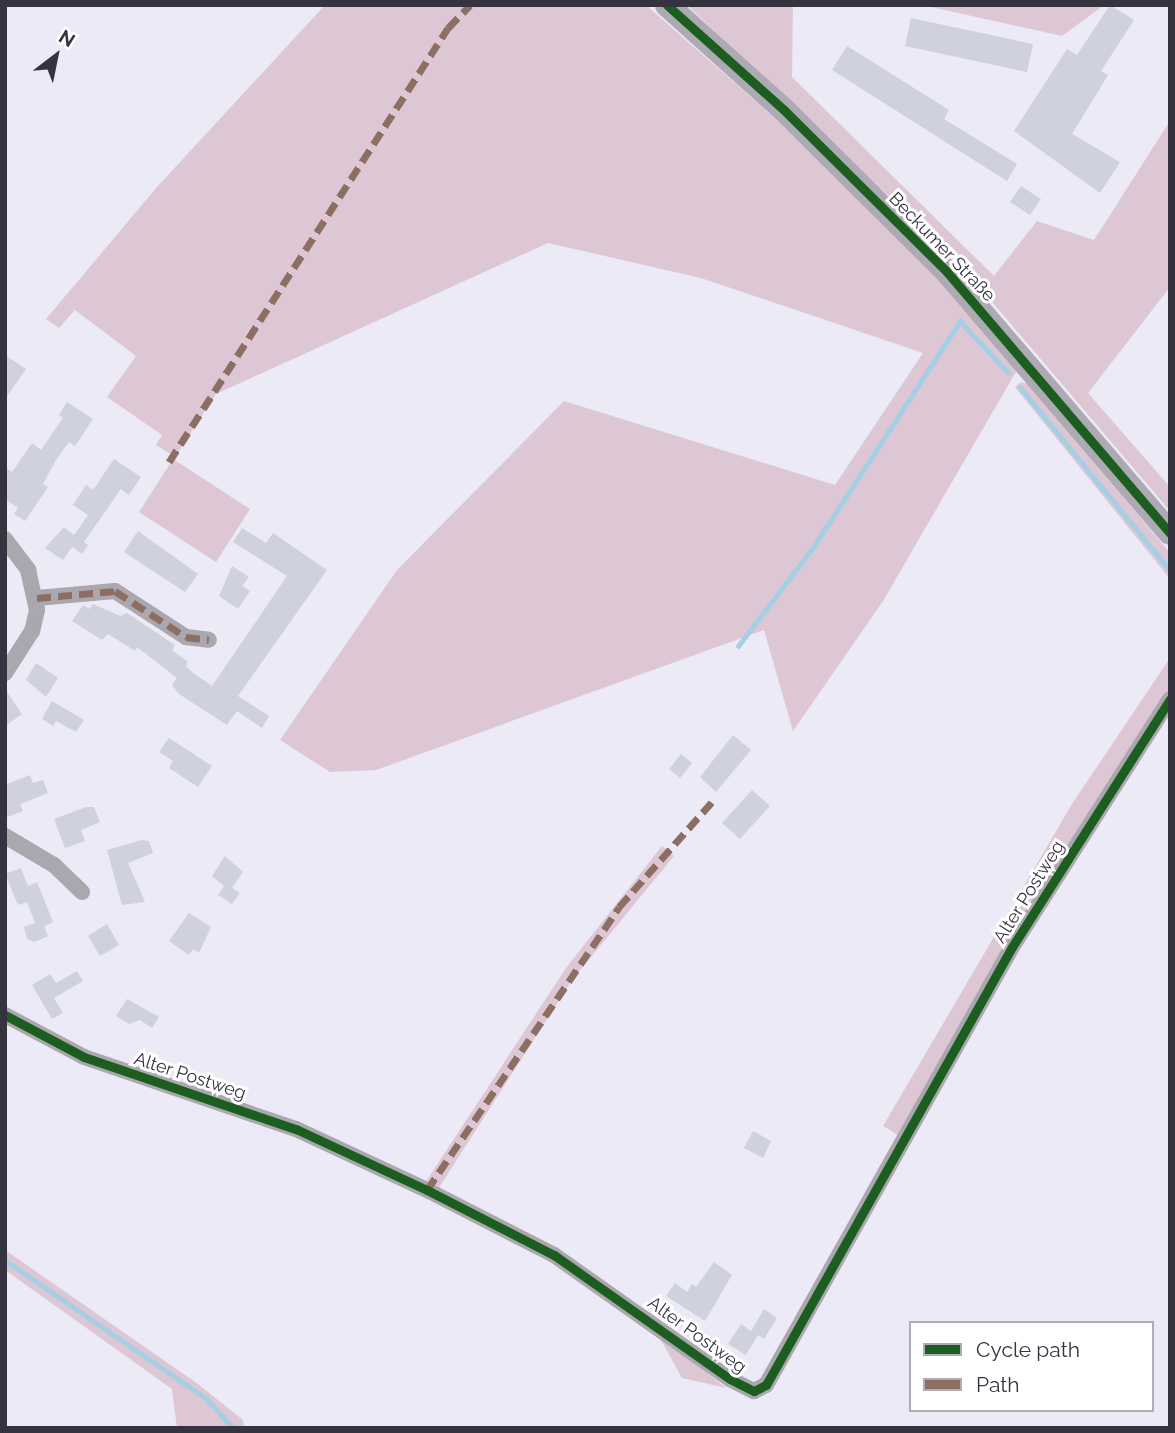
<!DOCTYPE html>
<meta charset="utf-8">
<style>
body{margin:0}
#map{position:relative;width:1175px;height:1433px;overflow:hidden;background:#ebeaf6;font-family:Raleway,sans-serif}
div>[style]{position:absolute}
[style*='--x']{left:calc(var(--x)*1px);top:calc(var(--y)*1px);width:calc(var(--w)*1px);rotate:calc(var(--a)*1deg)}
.green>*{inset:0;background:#ddc7d4}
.stream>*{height:4.5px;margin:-2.25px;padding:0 2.25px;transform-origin:2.25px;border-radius:2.25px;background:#a4cfe4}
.building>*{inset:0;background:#cfd1dc}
.street>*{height:16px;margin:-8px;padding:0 8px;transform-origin:8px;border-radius:8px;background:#aaa8ae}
.primary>*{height:24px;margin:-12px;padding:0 12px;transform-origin:12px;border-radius:12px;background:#aeaab3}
.quiet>*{height:7px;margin-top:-3.5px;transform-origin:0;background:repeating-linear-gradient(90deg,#8d6e63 0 14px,transparent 0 21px)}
.cycleway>*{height:9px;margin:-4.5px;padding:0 4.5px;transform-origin:4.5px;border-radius:4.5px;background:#1b5e20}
span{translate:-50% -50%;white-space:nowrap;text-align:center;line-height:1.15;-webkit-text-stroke:6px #fff;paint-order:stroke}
.street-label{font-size:18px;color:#353340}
.frame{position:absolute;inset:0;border:7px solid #353340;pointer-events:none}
.legend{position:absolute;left:909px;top:1321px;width:245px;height:91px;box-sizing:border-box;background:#fff;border:2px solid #aeadb3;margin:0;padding:9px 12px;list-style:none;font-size:21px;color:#353340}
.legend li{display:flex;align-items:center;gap:14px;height:35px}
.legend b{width:35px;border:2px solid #aeadb3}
.north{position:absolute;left:21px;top:21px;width:70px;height:70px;-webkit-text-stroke:5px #fff;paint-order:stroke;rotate:32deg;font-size:19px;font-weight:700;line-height:28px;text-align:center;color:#353340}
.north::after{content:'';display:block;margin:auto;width:24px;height:32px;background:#353340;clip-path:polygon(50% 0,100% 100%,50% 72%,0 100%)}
</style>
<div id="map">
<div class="green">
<i style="clip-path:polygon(325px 5px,646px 5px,777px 120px,940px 279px,1017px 370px,883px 601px,793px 731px,764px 630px,376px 770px,330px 772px,280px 740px,397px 570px,564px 401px,835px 485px,923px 353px,701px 278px,548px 243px,216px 394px,175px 457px,156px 445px,162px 435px,107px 397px,136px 356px,75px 310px,59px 328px,46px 319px,157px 187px)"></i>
<i style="clip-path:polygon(687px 5px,793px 5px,792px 77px,994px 276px,1037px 221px,1094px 240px,1170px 121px,1170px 287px,1088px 393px,1170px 487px,1170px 511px,958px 262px)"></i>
<i style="clip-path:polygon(922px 5px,1104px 5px,1062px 36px)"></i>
<i style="clip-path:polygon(1021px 382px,1029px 384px,1170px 553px,1170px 579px,1015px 387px)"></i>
<i style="clip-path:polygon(173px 459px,250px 509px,216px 562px,139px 512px)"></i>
<i style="clip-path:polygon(1170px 658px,1170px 694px,903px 1138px,883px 1126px,1072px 804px)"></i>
<i style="clip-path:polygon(662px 846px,674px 856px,572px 980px,438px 1189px,425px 1183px,566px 968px)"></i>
<i style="clip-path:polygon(5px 1250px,198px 1384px,243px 1420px,244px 1428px,177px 1428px,172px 1389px,5px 1270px)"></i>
<i style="clip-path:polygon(657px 1333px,726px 1388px,682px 1378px)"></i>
</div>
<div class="stream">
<i style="--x:1020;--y:387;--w:237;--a:50.7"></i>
<i style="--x:738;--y:646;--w:122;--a:-52.7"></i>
<i style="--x:812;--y:549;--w:272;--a:-57"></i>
<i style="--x:960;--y:321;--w:71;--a:46.7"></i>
<i style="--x:5;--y:1260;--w:244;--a:34.5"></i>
<i style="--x:206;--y:1398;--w:40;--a:48"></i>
</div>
<div class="building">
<i style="clip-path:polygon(1110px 5px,1134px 20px,1101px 71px,1108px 75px,1072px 134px,1120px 162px,1100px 193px,1014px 131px,1067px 49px,1077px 55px)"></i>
<i style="clip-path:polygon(911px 18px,1033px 44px,1027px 72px,905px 46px)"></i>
<i style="clip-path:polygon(847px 46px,949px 110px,944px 119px,1017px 164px,1007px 181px,832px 70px)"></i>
<i style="clip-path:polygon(1021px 186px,1041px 199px,1030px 215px,1010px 202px)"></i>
<i style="clip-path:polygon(5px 355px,26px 369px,5px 399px)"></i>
<i style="clip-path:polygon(67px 402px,93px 419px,75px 446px,69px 442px,56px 460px,43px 484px,48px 487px,25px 521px,14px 514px,18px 508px,5px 499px,5px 467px,12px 472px,32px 443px,41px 450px,63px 418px,59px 415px)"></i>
<i style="clip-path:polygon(114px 459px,141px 477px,129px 495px,121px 489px,84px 542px,88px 545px,82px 554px,72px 547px,63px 560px,45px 548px,64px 527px,74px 535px,88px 515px,73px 505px,86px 485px,93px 490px)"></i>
<i style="clip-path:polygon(242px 528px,266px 543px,273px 533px,327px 570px,238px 696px,269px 716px,262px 728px,237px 711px,227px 725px,179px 694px,172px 685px,177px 678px,137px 647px,135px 651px,108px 634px,102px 640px,72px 621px,83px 605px,89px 609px,93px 604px,120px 616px,127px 613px,175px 645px,172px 650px,188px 662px,186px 666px,192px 672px,212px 686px,287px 576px,233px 542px)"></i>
<i style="clip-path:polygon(138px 531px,198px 574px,185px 592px,124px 552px)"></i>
<i style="clip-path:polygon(232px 566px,249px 577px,242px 586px,250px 591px,238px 609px,219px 596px)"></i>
<i style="clip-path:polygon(36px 663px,58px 678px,46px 697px,26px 680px)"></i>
<i style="clip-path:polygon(5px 689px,22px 714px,5px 726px)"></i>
<i style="clip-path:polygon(52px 701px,84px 720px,76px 732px,56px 721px,53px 726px,42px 719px)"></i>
<i style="clip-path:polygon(733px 735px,751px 750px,716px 792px,700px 777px)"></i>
<i style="clip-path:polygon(169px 738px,212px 766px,198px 787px,169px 768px,173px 761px,159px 752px)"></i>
<i style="clip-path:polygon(681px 754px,692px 763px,680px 778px,669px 769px)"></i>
<i style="clip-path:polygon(30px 775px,33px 783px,43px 780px,48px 793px,20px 804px,23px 811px,5px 818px,5px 785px)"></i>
<i style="clip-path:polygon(752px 790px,770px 806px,740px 839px,722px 823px)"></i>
<i style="clip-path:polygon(86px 807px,94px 807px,100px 822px,81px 830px,85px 841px,65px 848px,54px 819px)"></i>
<i style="clip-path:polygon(142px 840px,149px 841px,153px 853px,128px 863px,145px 902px,122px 905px,107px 850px)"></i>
<i style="clip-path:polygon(225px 856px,243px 872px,232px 888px,240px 893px,232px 904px,218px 895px,224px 886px,212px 876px)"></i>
<i style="clip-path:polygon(21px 868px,28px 886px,37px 882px,53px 922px,44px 926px,48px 936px,34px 942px,27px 939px,24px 927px,35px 923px,27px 902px,18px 905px,5px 874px)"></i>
<i style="clip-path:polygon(189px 913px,211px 927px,199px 953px,193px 949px,189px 955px,169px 941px)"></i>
<i style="clip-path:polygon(107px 924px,119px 945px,100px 956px,88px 936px)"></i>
<i style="clip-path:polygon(77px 971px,83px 981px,54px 998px,63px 1013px,52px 1019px,32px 985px,50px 974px,56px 983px)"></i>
<i style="clip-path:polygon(127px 999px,159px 1017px,152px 1028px,140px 1020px,129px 1024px,116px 1016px)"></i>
<i style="clip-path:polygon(753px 1131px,771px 1141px,763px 1158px,744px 1148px)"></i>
<i style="clip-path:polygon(714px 1262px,732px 1275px,705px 1321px,666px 1296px,675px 1283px,687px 1292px,692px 1284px,696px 1287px)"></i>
<i style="clip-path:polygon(764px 1309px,777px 1318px,764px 1339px,758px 1335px,746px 1355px,728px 1344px,741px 1324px,751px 1331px)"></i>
</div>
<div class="street">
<i style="--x:5;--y:539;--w:39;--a:53"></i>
<i style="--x:28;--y:570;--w:41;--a:77.3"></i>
<i style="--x:37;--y:610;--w:22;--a:103"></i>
<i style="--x:32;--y:631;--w:50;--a:122.7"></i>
<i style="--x:37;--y:598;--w:78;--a:-5.1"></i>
<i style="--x:115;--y:591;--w:85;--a:32.9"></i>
<i style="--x:186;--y:637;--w:23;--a:7"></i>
<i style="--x:5;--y:836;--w:57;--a:30.6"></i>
<i style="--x:54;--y:865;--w:39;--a:44"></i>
<i style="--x:5;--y:1015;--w:89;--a:28"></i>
<i style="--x:84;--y:1057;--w:224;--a:18.8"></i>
<i style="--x:296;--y:1129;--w:145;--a:25"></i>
<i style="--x:427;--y:1190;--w:143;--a:27.1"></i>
<i style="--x:554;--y:1255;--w:215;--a:35.2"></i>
<i style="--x:730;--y:1379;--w:27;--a:27"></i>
<i style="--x:754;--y:1391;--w:13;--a:-27"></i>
<i style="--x:766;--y:1385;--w:502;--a:-60.68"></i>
<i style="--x:1012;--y:947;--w:294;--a:-57.5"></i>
</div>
<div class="primary">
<i style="--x:667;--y:5;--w:157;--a:41.9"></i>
<i style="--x:784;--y:110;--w:230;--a:44.8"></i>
<i style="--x:947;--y:272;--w:343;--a:49.5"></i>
</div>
<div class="quiet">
<i style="--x:169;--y:462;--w:516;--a:-57.26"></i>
<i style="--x:448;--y:28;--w:32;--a:-46"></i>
<i style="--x:37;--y:598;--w:78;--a:-5.1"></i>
<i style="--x:115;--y:591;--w:85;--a:32.9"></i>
<i style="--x:186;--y:637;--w:23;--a:7"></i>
<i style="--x:427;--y:1190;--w:342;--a:-55.8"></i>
<i style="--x:619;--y:907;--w:140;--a:-48.5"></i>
</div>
<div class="cycleway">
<i style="--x:667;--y:5;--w:157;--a:41.9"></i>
<i style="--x:784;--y:110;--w:230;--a:44.8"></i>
<i style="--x:947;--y:272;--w:343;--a:49.5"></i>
<i style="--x:5;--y:1015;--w:89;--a:28"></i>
<i style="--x:84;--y:1057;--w:224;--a:18.8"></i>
<i style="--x:296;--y:1129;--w:145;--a:25"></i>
<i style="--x:427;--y:1190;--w:143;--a:27.1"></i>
<i style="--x:554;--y:1255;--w:215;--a:35.2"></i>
<i style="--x:730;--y:1379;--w:27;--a:27"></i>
<i style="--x:754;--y:1391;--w:13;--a:-27"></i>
<i style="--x:766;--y:1385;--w:502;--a:-60.68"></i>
<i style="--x:1012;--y:947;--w:294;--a:-57.5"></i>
</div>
<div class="street-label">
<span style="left:942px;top:247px;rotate:46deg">Beckumer Straße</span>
<span style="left:1029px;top:892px;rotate:-58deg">Alter Postweg</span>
<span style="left:190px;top:1076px;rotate:18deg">Alter Postweg</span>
<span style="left:697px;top:1335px;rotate:36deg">Alter Postweg</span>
</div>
<div class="frame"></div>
<ul class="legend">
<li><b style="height:9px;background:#1b5e20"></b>Cycle path</li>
<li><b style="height:9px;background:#8d6e63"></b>Path</li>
</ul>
<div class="north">N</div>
</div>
